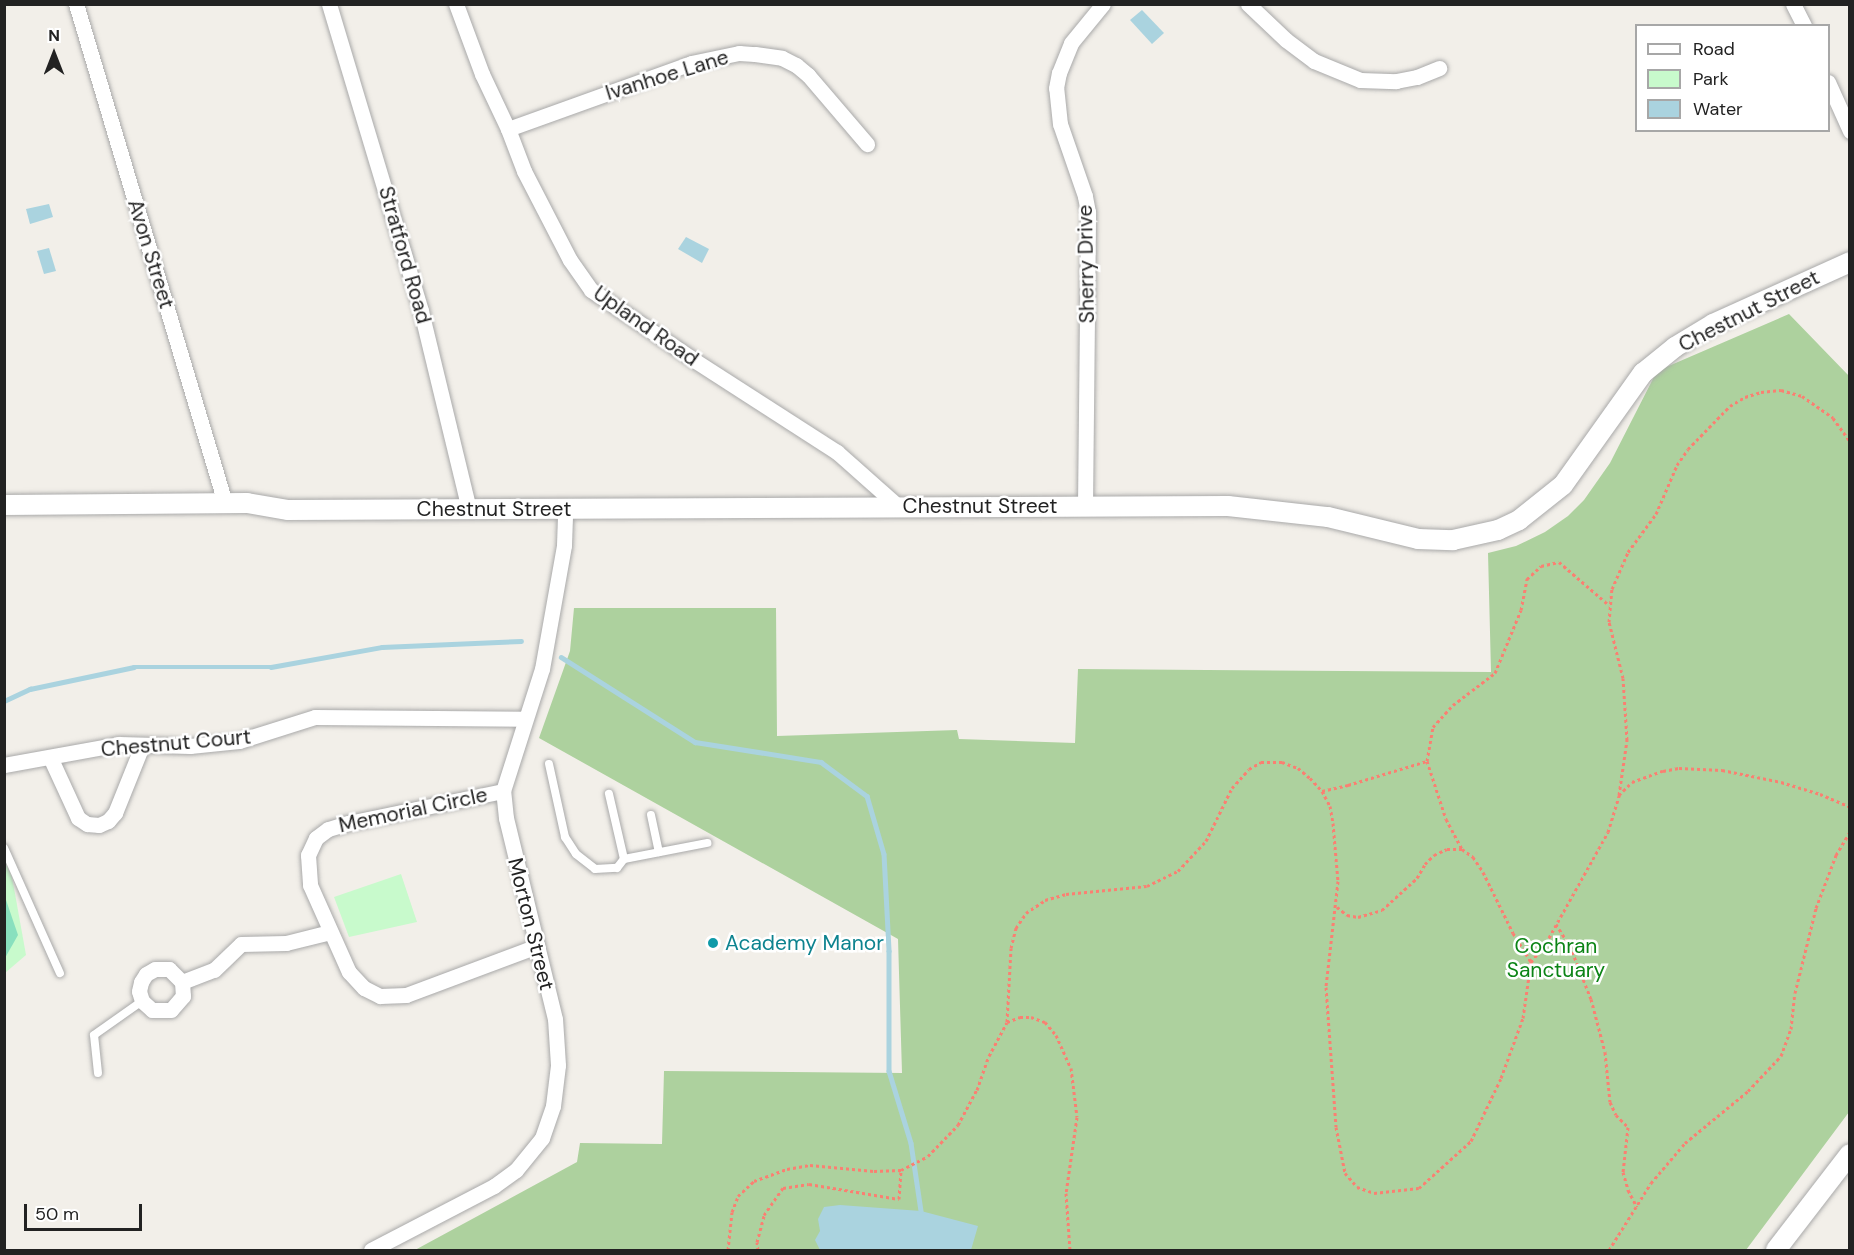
<!DOCTYPE html>
<style>
body{margin:0}
#map{position:relative;width:1854px;height:1255px;overflow:hidden;background:#f2efe9;font-family:"DM Sans",sans-serif}
div>[style]{position:absolute}
[style*='--x']{left:calc(var(--x)*1px);top:calc(var(--y)*1px);width:calc(var(--w)*1px);rotate:calc(var(--a)*1deg)}
.forest>*{inset:0;background:#add19e}
.park>*{inset:0;background:#c8facc}
.pitch>*{inset:0;background:#88e0be}
.water>*{inset:0;background:#aad3df}
.stream>*{height:4.5px;margin:-2.25px;padding:0 2.25px;transform-origin:2.25px;border-radius:2.25px;background:#aad3df}
.path>*{height:3px;margin-top:-1.5px;transform-origin:0;background:repeating-linear-gradient(90deg,#fa8072 0 3px,transparent 0 6px)}
.roads{filter:drop-shadow(0 0 2px #a9a9a9) drop-shadow(0 0 2px #a9a9a9)}
.service>*{height:8px;margin:-4px;padding:0 4px;transform-origin:4px;border-radius:4px;background:#fff}
.minor>*{height:15px;margin:-7.5px;padding:0 7.5px;transform-origin:7.5px;border-radius:7.5px;background:#fff}
.tertiary>*{height:20px;margin:-10px;padding:0 10px;transform-origin:10px;border-radius:10px;background:#fff}
.dots>*{width:16px;height:16px;translate:-50% -50%;box-sizing:border-box;border:3px solid #fff;border-radius:50%}
span{translate:-50% -50%;white-space:nowrap;text-align:center;line-height:1.15;-webkit-text-stroke:5px #fff;paint-order:stroke}
.street-label{font-size:21px;color:#222}
.culture-label{font-size:21px;color:#0d838f}
.left{translate:0 -50%;text-align:left}
.park-label{font-size:21px;color:#0c8416}
.frame{position:absolute;inset:0;border:6px solid #222;pointer-events:none}
.legend{position:absolute;left:1635px;top:24px;width:195px;height:108px;box-sizing:border-box;background:#fff;border:2px solid #a7a7a7;margin:0;padding:8px 10px;list-style:none;font-size:18px;color:#222}
.legend li{display:flex;align-items:center;gap:12px;height:30px}
.legend b{width:30px;border:2px solid #a7a7a7}
.north{position:absolute;left:24px;top:24px;width:60px;height:60px;-webkit-text-stroke:4px #fff;paint-order:stroke;rotate:0deg;font-size:16px;font-weight:700;line-height:24px;text-align:center;color:#222}
.north::after{content:'';display:block;margin:auto;width:21px;height:27px;background:#222;clip-path:polygon(50% 0,100% 100%,50% 72%,0 100%)}
.scale{position:absolute;left:24px;top:1204px;width:118px;height:27px;box-sizing:border-box;border:3px solid #222;border-top:0;padding-left:8px;font-size:18px;line-height:21px;white-space:nowrap;color:#222;-webkit-text-stroke:4px #fff;paint-order:stroke}
</style>
<div id="map">
<div class="forest">
<i style="clip-path:polygon(1789px 314px,1849px 376px,1849px 1112px,1746px 1250px,415px 1250px,577px 1162px,580px 1143px,662px 1144px,664px 1071px,902px 1073px,898px 939px,539px 738px,570px 651px,574px 608px,776px 608px,777px 736px,957px 730px,959px 739px,1075px 743px,1078px 669px,1491px 672px,1488px 553px,1516px 546px,1545px 532px,1568px 516px,1584px 500px,1610px 463px,1657px 371px)"></i>
</div>
<div class="park">
<i style="clip-path:polygon(4px 860px,12px 877px,26px 955px,5px 973px)"></i>
<i style="clip-path:polygon(401px 874px,417px 922px,349px 937px,334px 897px)"></i>
</div>
<div class="pitch">
<i style="clip-path:polygon(5px 897px,18px 935px,5px 958px,4px 958px)"></i>
</div>
<div class="water">
<i style="clip-path:polygon(1142px 10px,1164px 33px,1152px 44px,1130px 20px)"></i>
<i style="clip-path:polygon(49px 204px,53px 217px,30px 224px,26px 209px)"></i>
<i style="clip-path:polygon(686px 237px,709px 249px,702px 263px,678px 249px)"></i>
<i style="clip-path:polygon(49px 248px,56px 271px,44px 274px,37px 251px)"></i>
<i style="clip-path:polygon(840px 1205px,921px 1211px,978px 1226px,971px 1250px,820px 1250px,815px 1240px,820px 1231px,818px 1219px,824px 1207px)"></i>
</div>
<div class="stream">
<i style="--x:561;--y:657;--w:159;--a:32.4"></i>
<i style="--x:695;--y:742;--w:128;--a:9"></i>
<i style="--x:821;--y:762;--w:57;--a:36.5"></i>
<i style="--x:867;--y:796;--w:60;--a:73.7"></i>
<i style="--x:884;--y:854;--w:97;--a:87"></i>
<i style="--x:889;--y:951;--w:120;--a:90"></i>
<i style="--x:889;--y:1071;--w:75;--a:73"></i>
<i style="--x:911;--y:1143;--w:69;--a:81.6"></i>
<i style="--x:4;--y:701;--w:29;--a:-25"></i>
<i style="--x:30;--y:689;--w:106;--a:-11.9"></i>
<i style="--x:134;--y:667;--w:137;--a:0"></i>
<i style="--x:271;--y:667;--w:113;--a:-10.2"></i>
<i style="--x:382;--y:647;--w:139;--a:-2.5"></i>
</div>
<div class="path">
<i style="--x:1427;--y:761;--w:61;--a:71.9"></i>
<i style="--x:1446;--y:819;--w:34;--a:62"></i>
<i style="--x:1322;--y:791;--w:27;--a:-13"></i>
<i style="--x:1348;--y:785;--w:83;--a:-16.9"></i>
<i style="--x:1427;--y:761;--w:35;--a:-80"></i>
<i style="--x:1433;--y:727;--w:30;--a:-48"></i>
<i style="--x:1453;--y:705;--w:53;--a:-37.3"></i>
<i style="--x:1495;--y:673;--w:68;--a:-67.6"></i>
<i style="--x:1521;--y:610;--w:32;--a:-79"></i>
<i style="--x:1527;--y:579;--w:19;--a:-43"></i>
<i style="--x:1541;--y:566;--w:18;--a:-13"></i>
<i style="--x:1559;--y:562;--w:66;--a:40.7"></i>
<i style="--x:1619;--y:795;--w:18;--a:-45"></i>
<i style="--x:1632;--y:782;--w:33;--a:-20"></i>
<i style="--x:1663;--y:771;--w:16;--a:-11"></i>
<i style="--x:1679;--y:768;--w:43;--a:2.7"></i>
<i style="--x:1722;--y:770;--w:60;--a:11.5"></i>
<i style="--x:1781;--y:782;--w:41;--a:17.1"></i>
<i style="--x:1820;--y:794;--w:33;--a:23"></i>
<i style="--x:1337;--y:907;--w:13;--a:39"></i>
<i style="--x:1347;--y:915;--w:11;--a:10"></i>
<i style="--x:1358;--y:917;--w:25;--a:-16"></i>
<i style="--x:1382;--y:910;--w:47;--a:-42.4"></i>
<i style="--x:1417;--y:878;--w:16;--a:-60"></i>
<i style="--x:1425;--y:864;--w:13;--a:-45"></i>
<i style="--x:1434;--y:855;--w:14;--a:-25"></i>
<i style="--x:1447;--y:849;--w:15;--a:0"></i>
<i style="--x:1462;--y:849;--w:14;--a:36"></i>
<i style="--x:1473;--y:857;--w:18;--a:56"></i>
<i style="--x:1483;--y:872;--w:68;--a:63.8"></i>
<i style="--x:1513;--y:933;--w:34;--a:58"></i>
<i style="--x:1556;--y:924;--w:26;--a:58"></i>
<i style="--x:1570;--y:946;--w:57;--a:68.4"></i>
<i style="--x:1591;--y:999;--w:55;--a:75.2"></i>
<i style="--x:1605;--y:1052;--w:50;--a:84.3"></i>
<i style="--x:1610;--y:1102;--w:14;--a:65"></i>
<i style="--x:1616;--y:1115;--w:17;--a:45"></i>
<i style="--x:1628;--y:1127;--w:45;--a:96.3"></i>
<i style="--x:1623;--y:1172;--w:19;--a:74"></i>
<i style="--x:1628;--y:1190;--w:19;--a:62"></i>
<i style="--x:1007;--y:1022;--w:14;--a:-21"></i>
<i style="--x:1020;--y:1017;--w:11;--a:0"></i>
<i style="--x:1031;--y:1017;--w:15;--a:20"></i>
<i style="--x:1045;--y:1022;--w:17;--a:50"></i>
<i style="--x:1056;--y:1035;--w:36;--a:66"></i>
<i style="--x:1071;--y:1068;--w:49;--a:83"></i>
<i style="--x:1077;--y:1117;--w:77;--a:98.2"></i>
<i style="--x:1066;--y:1193;--w:57;--a:86"></i>
<i style="--x:728;--y:1250;--w:38;--a:-84"></i>
<i style="--x:732;--y:1212;--w:17;--a:-69"></i>
<i style="--x:738;--y:1196;--w:22;--a:-43"></i>
<i style="--x:754;--y:1181;--w:35;--a:-20"></i>
<i style="--x:787;--y:1169;--w:23;--a:-10"></i>
<i style="--x:810;--y:1165;--w:64;--a:5.4"></i>
<i style="--x:874;--y:1171;--w:27;--a:-2"></i>
<i style="--x:901;--y:1170;--w:30;--a:-27"></i>
<i style="--x:928;--y:1156;--w:43;--a:-45.9"></i>
<i style="--x:958;--y:1125;--w:40;--a:-62"></i>
<i style="--x:977;--y:1090;--w:36;--a:-71"></i>
<i style="--x:989;--y:1056;--w:38;--a:-62"></i>
<i style="--x:1007;--y:1022;--w:74;--a:-86.9"></i>
<i style="--x:1011;--y:948;--w:21;--a:-76"></i>
<i style="--x:1016;--y:928;--w:18;--a:-56"></i>
<i style="--x:1026;--y:913;--w:23;--a:-34"></i>
<i style="--x:1045;--y:900;--w:22;--a:-16"></i>
<i style="--x:1066;--y:894;--w:81;--a:-5.6"></i>
<i style="--x:1147;--y:886;--w:34;--a:-26"></i>
<i style="--x:1178;--y:871;--w:41;--a:-47"></i>
<i style="--x:1206;--y:841;--w:59;--a:-63.9"></i>
<i style="--x:1232;--y:788;--w:25;--a:-48"></i>
<i style="--x:1249;--y:769;--w:14;--a:-30"></i>
<i style="--x:1261;--y:762;--w:21;--a:0"></i>
<i style="--x:1282;--y:762;--w:17;--a:21"></i>
<i style="--x:1298;--y:768;--w:16;--a:40"></i>
<i style="--x:1310;--y:778;--w:18;--a:47"></i>
<i style="--x:1322;--y:791;--w:17;--a:62"></i>
<i style="--x:1330;--y:806;--w:17;--a:80"></i>
<i style="--x:1333;--y:823;--w:58;--a:85.1"></i>
<i style="--x:1338;--y:881;--w:107;--a:96.5"></i>
<i style="--x:1326;--y:987;--w:140;--a:85.9"></i>
<i style="--x:1336;--y:1127;--w:47;--a:78.9"></i>
<i style="--x:1345;--y:1173;--w:18;--a:49"></i>
<i style="--x:1357;--y:1187;--w:18;--a:19"></i>
<i style="--x:1374;--y:1193;--w:45;--a:-6.3"></i>
<i style="--x:1419;--y:1188;--w:70;--a:-42.1"></i>
<i style="--x:1471;--y:1141;--w:70;--a:-64.5"></i>
<i style="--x:1501;--y:1078;--w:64;--a:-69.9"></i>
<i style="--x:1523;--y:1018;--w:57;--a:-81.9"></i>
<i style="--x:1531;--y:962;--w:24;--a:-52"></i>
<i style="--x:1546;--y:943;--w:127;--a:-60.8"></i>
<i style="--x:1608;--y:832;--w:39;--a:-73"></i>
<i style="--x:1619;--y:795;--w:56;--a:-81.7"></i>
<i style="--x:1627;--y:740;--w:62;--a:-93.7"></i>
<i style="--x:1623;--y:678;--w:58;--a:-104"></i>
<i style="--x:1609;--y:622;--w:33;--a:-85"></i>
<i style="--x:1612;--y:589;--w:40;--a:-66.6"></i>
<i style="--x:1628;--y:552;--w:47;--a:-53.6"></i>
<i style="--x:1656;--y:514;--w:53;--a:-66.8"></i>
<i style="--x:1677;--y:465;--w:19;--a:-55"></i>
<i style="--x:1688;--y:449;--w:60;--a:-45.7"></i>
<i style="--x:1730;--y:406;--w:17;--a:-31"></i>
<i style="--x:1745;--y:397;--w:17;--a:-17"></i>
<i style="--x:1761;--y:392;--w:20;--a:-6"></i>
<i style="--x:1781;--y:390;--w:22;--a:16"></i>
<i style="--x:1802;--y:396;--w:38;--a:35"></i>
<i style="--x:1833;--y:418;--w:29;--a:54"></i>
<i style="--x:758;--y:1250;--w:8;--a:-97"></i>
<i style="--x:757;--y:1242;--w:28;--a:-75"></i>
<i style="--x:764;--y:1215;--w:33;--a:-55"></i>
<i style="--x:783;--y:1188;--w:26;--a:-9"></i>
<i style="--x:809;--y:1184;--w:91;--a:9.5"></i>
<i style="--x:899;--y:1199;--w:29;--a:-86"></i>
<i style="--x:1609;--y:1250;--w:79;--a:-57.9"></i>
<i style="--x:1651;--y:1183;--w:52;--a:-49.6"></i>
<i style="--x:1685;--y:1143;--w:82;--a:-39.5"></i>
<i style="--x:1748;--y:1091;--w:48;--a:-46.7"></i>
<i style="--x:1781;--y:1056;--w:29;--a:-70"></i>
<i style="--x:1791;--y:1029;--w:36;--a:-84"></i>
<i style="--x:1795;--y:993;--w:88;--a:-76.1"></i>
<i style="--x:1816;--y:908;--w:57;--a:-69.3"></i>
<i style="--x:1836;--y:855;--w:27;--a:-59"></i>
</div>
<div class="roads">
<div class="service">
<i style="--x:549;--y:764;--w:75;--a:77.6"></i>
<i style="--x:565;--y:837;--w:20;--a:57"></i>
<i style="--x:576;--y:854;--w:24;--a:38"></i>
<i style="--x:595;--y:869;--w:22;--a:-3"></i>
<i style="--x:617;--y:868;--w:11;--a:-52"></i>
<i style="--x:624;--y:859;--w:67;--a:-103"></i>
<i style="--x:651;--y:815;--w:38;--a:78"></i>
<i style="--x:4;--y:848;--w:137;--a:65.9"></i>
<i style="--x:624;--y:859;--w:85;--a:-10.9"></i>
<i style="--x:98;--y:1073;--w:38;--a:-96"></i>
<i style="--x:94;--y:1035;--w:59;--a:-35.3"></i>
</div>
<div class="minor">
<i style="--x:76;--y:4;--w:521;--a:73.37"></i>
<i style="--x:329;--y:4;--w:320;--a:73.3"></i>
<i style="--x:421;--y:311;--w:204;--a:76.4"></i>
<i style="--x:456;--y:4;--w:75;--a:69.6"></i>
<i style="--x:482;--y:74;--w:61;--a:64.7"></i>
<i style="--x:508;--y:129;--w:45;--a:69.1"></i>
<i style="--x:524;--y:171;--w:100;--a:62.7"></i>
<i style="--x:570;--y:260;--w:37;--a:55"></i>
<i style="--x:591;--y:290;--w:125;--a:34.2"></i>
<i style="--x:694;--y:360;--w:170;--a:32.8"></i>
<i style="--x:837;--y:452;--w:83;--a:41.6"></i>
<i style="--x:1248;--y:4;--w:52;--a:43.5"></i>
<i style="--x:1286;--y:40;--w:35;--a:37"></i>
<i style="--x:1314;--y:61;--w:50;--a:22.4"></i>
<i style="--x:1360;--y:80;--w:36;--a:2"></i>
<i style="--x:1396;--y:81;--w:21;--a:-11"></i>
<i style="--x:1417;--y:77;--w:24;--a:-22"></i>
<i style="--x:1793;--y:4;--w:25;--a:63"></i>
<i style="--x:1828;--y:82;--w:54;--a:65.8"></i>
<i style="--x:508;--y:129;--w:195;--a:-19.8"></i>
<i style="--x:691;--y:63;--w:49;--a:-11.8"></i>
<i style="--x:739;--y:53;--w:16;--a:4"></i>
<i style="--x:755;--y:54;--w:27;--a:8"></i>
<i style="--x:782;--y:58;--w:16;--a:27"></i>
<i style="--x:796;--y:65;--w:16;--a:40"></i>
<i style="--x:808;--y:75;--w:91;--a:49.5"></i>
<i style="--x:1085;--y:506;--w:294;--a:-89.4"></i>
<i style="--x:1088;--y:212;--w:16;--a:-101"></i>
<i style="--x:1085;--y:196;--w:76;--a:-109.1"></i>
<i style="--x:1060;--y:124;--w:36;--a:-96"></i>
<i style="--x:1056;--y:88;--w:15;--a:-79"></i>
<i style="--x:1059;--y:73;--w:32;--a:-68"></i>
<i style="--x:1071;--y:43;--w:50;--a:-50.6"></i>
<i style="--x:50;--y:757;--w:67;--a:65.3"></i>
<i style="--x:78;--y:818;--w:11;--a:34"></i>
<i style="--x:87;--y:824;--w:12;--a:5"></i>
<i style="--x:99;--y:825;--w:10;--a:-24"></i>
<i style="--x:108;--y:821;--w:11;--a:-49"></i>
<i style="--x:115;--y:813;--w:72;--a:-68.1"></i>
<i style="--x:4;--y:765;--w:117;--a:-10.3"></i>
<i style="--x:119;--y:744;--w:71;--a:1.6"></i>
<i style="--x:190;--y:746;--w:49;--a:-5.8"></i>
<i style="--x:239;--y:741;--w:80;--a:-17.5"></i>
<i style="--x:315;--y:717;--w:210;--a:0.5"></i>
<i style="--x:503;--y:791;--w:158;--a:168.3"></i>
<i style="--x:348;--y:823;--w:21;--a:163"></i>
<i style="--x:328;--y:829;--w:15;--a:143"></i>
<i style="--x:316;--y:838;--w:19;--a:115"></i>
<i style="--x:308;--y:855;--w:30;--a:86"></i>
<i style="--x:310;--y:885;--w:95;--a:65.9"></i>
<i style="--x:349;--y:972;--w:22;--a:47"></i>
<i style="--x:364;--y:988;--w:18;--a:27"></i>
<i style="--x:380;--y:996;--w:26;--a:-2"></i>
<i style="--x:406;--y:995;--w:140;--a:-20.5"></i>
<i style="--x:182;--y:982;--w:14;--a:86"></i>
<i style="--x:183;--y:996;--w:18;--a:131"></i>
<i style="--x:171;--y:1010;--w:19;--a:180"></i>
<i style="--x:152;--y:1010;--w:13;--a:-138"></i>
<i style="--x:142;--y:1001;--w:10;--a:-107"></i>
<i style="--x:139;--y:991;--w:9;--a:-77"></i>
<i style="--x:141;--y:982;--w:9;--a:-58"></i>
<i style="--x:146;--y:974;--w:10;--a:-29"></i>
<i style="--x:155;--y:969;--w:14;--a:0"></i>
<i style="--x:169;--y:969;--w:18;--a:45"></i>
<i style="--x:182;--y:982;--w:34;--a:-21"></i>
<i style="--x:214;--y:970;--w:37;--a:-44"></i>
<i style="--x:241;--y:944;--w:45;--a:-1.3"></i>
<i style="--x:286;--y:943;--w:45;--a:-14"></i>
<i style="--x:371;--y:1250;--w:139;--a:-27.5"></i>
<i style="--x:494;--y:1186;--w:27;--a:-36"></i>
<i style="--x:516;--y:1170;--w:41;--a:-50.9"></i>
<i style="--x:542;--y:1138;--w:34;--a:-71"></i>
<i style="--x:553;--y:1106;--w:41;--a:-83"></i>
<i style="--x:558;--y:1065;--w:46;--a:-93.7"></i>
<i style="--x:555;--y:1019;--w:207;--a:-103.7"></i>
<i style="--x:506;--y:818;--w:27;--a:-96"></i>
<i style="--x:503;--y:791;--w:128;--a:-72.3"></i>
<i style="--x:542;--y:669;--w:126;--a:-79.9"></i>
<i style="--x:564;--y:545;--w:37;--a:-88"></i>
</div>
<div class="tertiary">
<i style="--x:4;--y:505;--w:243;--a:-0.5"></i>
<i style="--x:247;--y:503;--w:42;--a:9.7"></i>
<i style="--x:288;--y:510;--w:940;--a:-0.24"></i>
<i style="--x:1228;--y:506;--w:101;--a:6.3"></i>
<i style="--x:1328;--y:517;--w:93;--a:13.7"></i>
<i style="--x:1418;--y:539;--w:35;--a:2"></i>
<i style="--x:1453;--y:540;--w:46;--a:-12.5"></i>
<i style="--x:1498;--y:530;--w:23;--a:-25"></i>
<i style="--x:1519;--y:520;--w:56;--a:-38.5"></i>
<i style="--x:1563;--y:485;--w:138;--a:-54.5"></i>
<i style="--x:1643;--y:373;--w:41;--a:-39.1"></i>
<i style="--x:1675;--y:347;--w:44;--a:-31.2"></i>
<i style="--x:1713;--y:324;--w:150;--a:-24.3"></i>
<i style="--x:1776;--y:1250;--w:121;--a:-52.4"></i>
</div>
</div>
<div class="dots">
<i style="left:713px;top:943px;background:#0f9aa8"></i>
</div>
<div class="street-label">
<span style="left:667px;top:75px;rotate:-17deg">Ivanhoe Lane</span>
<span style="left:151px;top:254px;rotate:73deg">Avon Street</span>
<span style="left:405px;top:255px;rotate:74deg">Stratford Road</span>
<span style="left:1086px;top:264px;rotate:-91deg">Sherry Drive</span>
<span style="left:1749px;top:311px;rotate:-27deg">Chestnut Street</span>
<span style="left:646px;top:326px;rotate:35deg">Upland Road</span>
<span style="left:980px;top:506px">Chestnut Street</span>
<span style="left:494px;top:509px">Chestnut Street</span>
<span style="left:176px;top:743px;rotate:-5deg">Chestnut Court</span>
<span style="left:413px;top:810px;rotate:-12deg">Memorial Circle</span>
<span style="left:531px;top:924px;rotate:76deg">Morton Street</span>
</div>
<div class="culture-label">
<span class="left" style="left:725px;top:943px">Academy Manor</span>
</div>
<div class="park-label">
<span style="left:1556px;top:958px">Cochran<br>Sanctuary</span>
</div>
<div class="frame"></div>
<ul class="legend">
<li><b style="height:8px;background:#fff"></b>Road</li>
<li><b style="height:16px;background:#c8facc"></b>Park</li>
<li><b style="height:16px;background:#aad3df"></b>Water</li>
</ul>
<div class="north">N</div>
<div class="scale">50 m</div>
</div>
